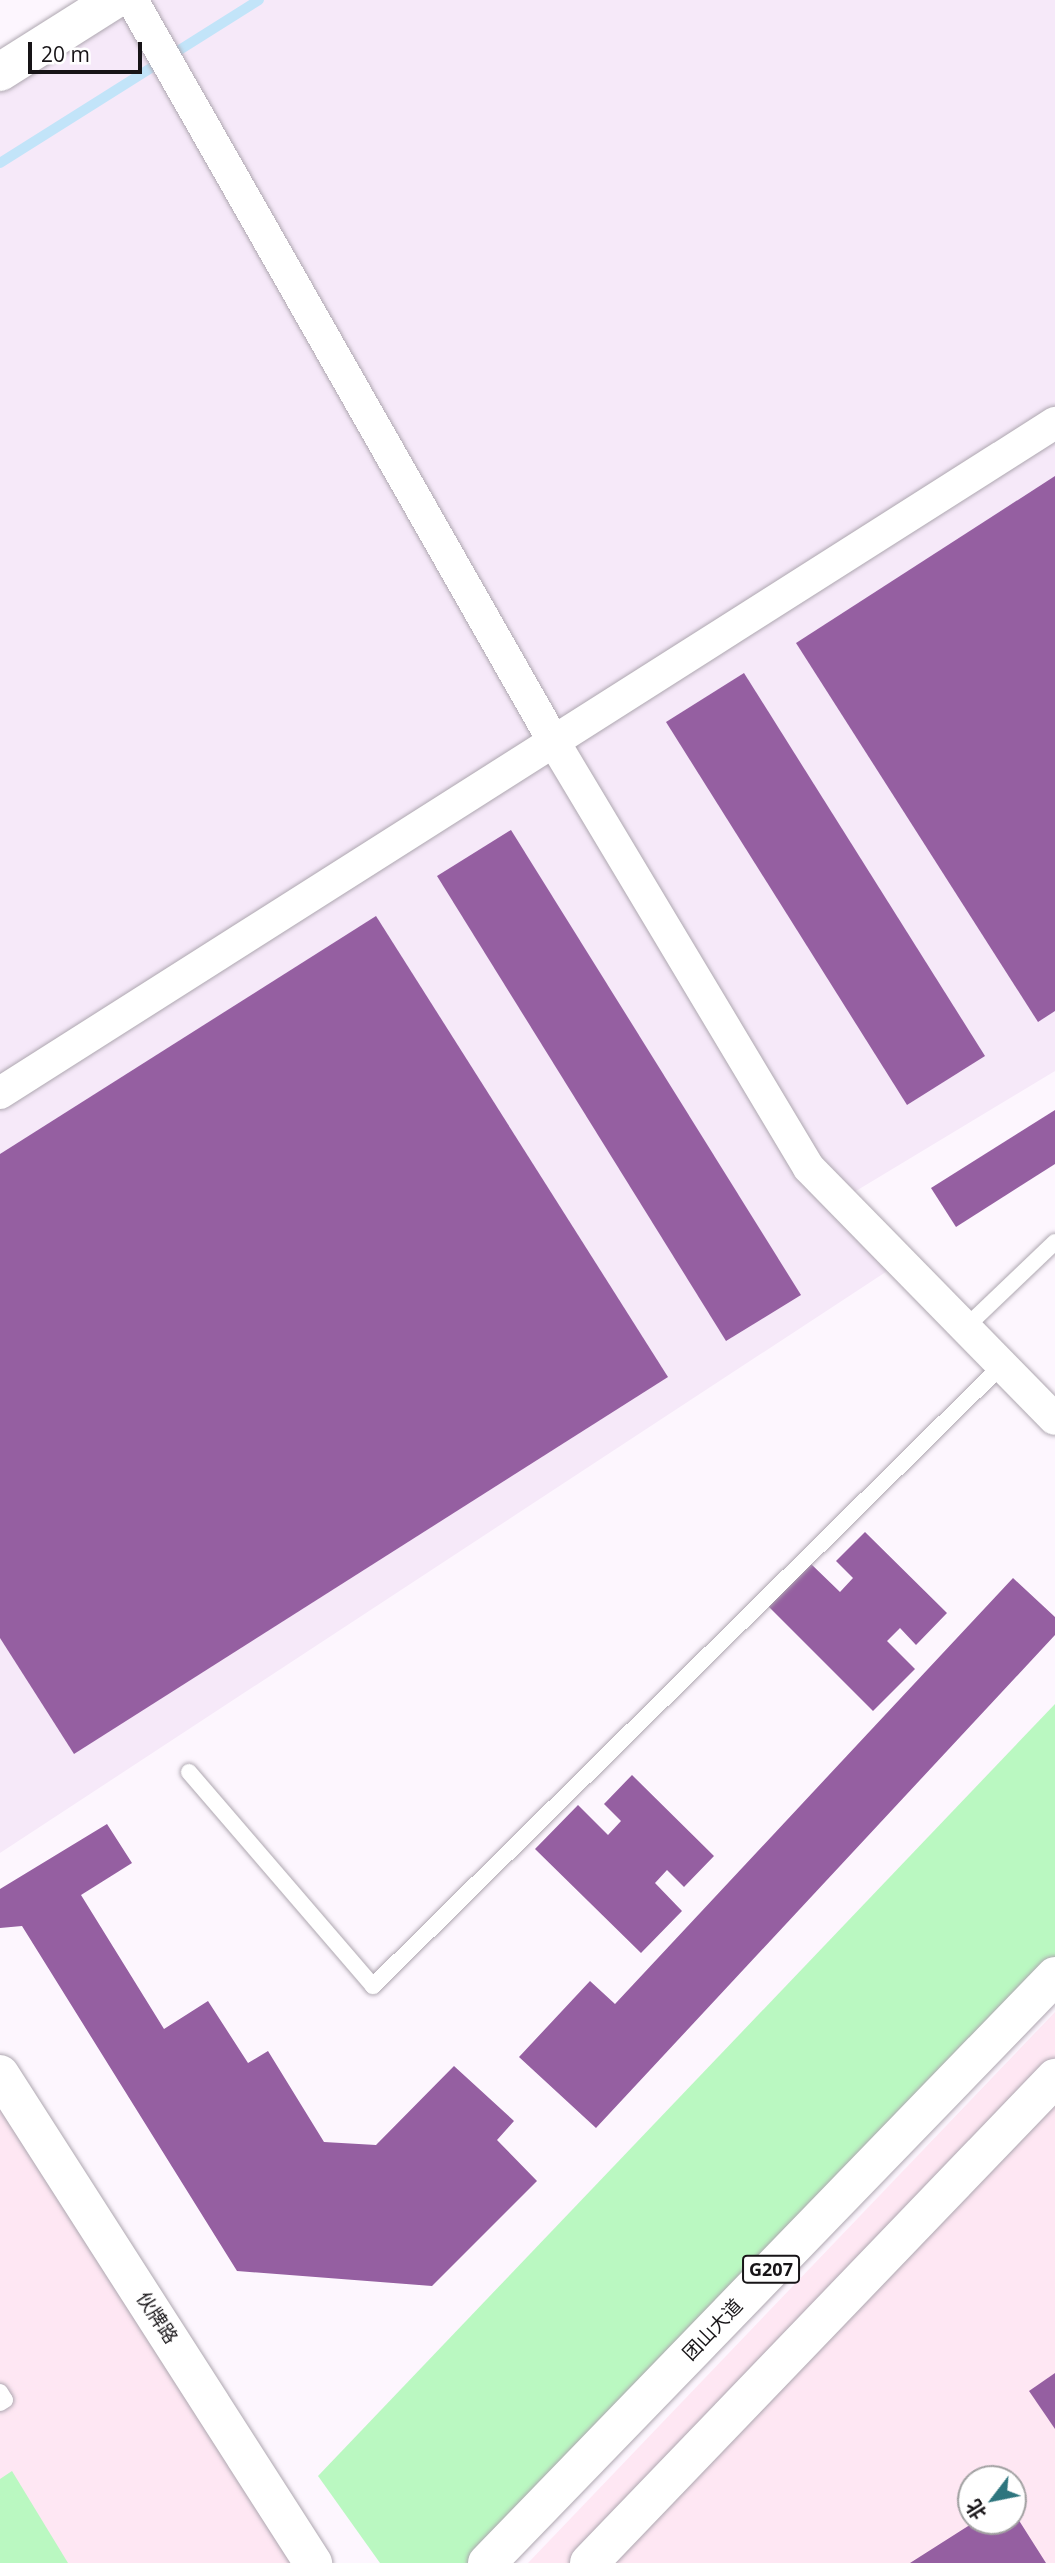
<!DOCTYPE html>
<meta charset="utf-8">
<style>
body{margin:0}
#map{position:relative;width:1055px;height:2563px;overflow:hidden;background:#fdf6fe;font-family:"Open Sans","Noto Sans SC",sans-serif}
div>[style]{position:absolute}
[style*='--x']{left:calc(var(--x)*1px);top:calc(var(--y)*1px);width:calc(var(--w)*1px);rotate:calc(var(--a)*1deg)}
.built>*{inset:0;background:#f6e9f9}
.industrial>*{inset:0;background:#fee7f3}
.green>*{inset:0;background:#baf8c1}
.stream>*{height:10px;margin:-5px;padding:0 5px;transform-origin:5px;border-radius:5px;background:#c2e4f9}
.building>*{inset:0;background:#955fa1}
.roads{filter:drop-shadow(0 0 2px #aea7b0) drop-shadow(0 0 2px #aea7b0)}
.lane>*{height:16px;margin:-8px;padding:0 8px;transform-origin:8px;border-radius:8px;background:#fff}
.street>*{height:32px;margin:-16px;padding:0 16px;transform-origin:16px;border-radius:16px;background:#fff}
.secondary>*{height:38px;margin:-19px;padding:0 19px;transform-origin:19px;border-radius:19px;background:#fff}
.highway>*{height:38px;margin:-19px;padding:0 19px;transform-origin:19px;border-radius:19px;background:#fff}
span{translate:-50% -50%;white-space:nowrap;text-align:center;line-height:1.15;-webkit-text-stroke:7px #fff;paint-order:stroke}
.shield-label span{padding:2px 5px;background:#fff;border:2px solid;border-radius:5px;-webkit-text-stroke-width:0}
.shield-label{font-size:18px;color:#171417;font-weight:700}
.street-label{font-size:19px;color:#171417}
.north{position:absolute;left:957px;top:2465px;width:70px;height:70px;box-sizing:border-box;background:#fff;border:2px solid #a2a1a2;border-radius:50%;rotate:238deg;font-size:19px;font-weight:700;line-height:28px;text-align:center;color:#171417}
.north::after{content:'';display:block;margin:auto;width:24px;height:32px;background:#2d757e;clip-path:polygon(50% 0,100% 100%,50% 72%,0 100%)}
.scale{position:absolute;left:28px;top:42px;width:114px;height:32px;box-sizing:border-box;border:4px solid #171417;border-top:0;padding-left:9px;font-size:21px;line-height:24px;white-space:nowrap;color:#171417;-webkit-text-stroke:5px #fff;paint-order:stroke}
</style>
<div id="map">
<div class="built">
<i style="clip-path:polygon(114px 0,1055px 0,1055px 1071px,841px 1200px,901px 1262px,0 1853px,0 72px)"></i>
</div>
<div class="industrial">
<i style="clip-path:polygon(evenodd,1055px 2012px,1055px 2563px,528px 2563px,1055px 2012px,971px 2479px,1013px 2479px,1013px 2521px,971px 2521px,971px 2479px)"></i>
<i style="clip-path:polygon(0 2074px,313px 2563px,0 2563px)"></i>
</div>
<div class="green">
<i style="clip-path:polygon(1055px 1704px,1055px 1976px,487px 2563px,380px 2563px,318px 2476px)"></i>
<i style="clip-path:polygon(12px 2471px,68px 2563px,0 2563px,0 2479px)"></i>
</div>
<div class="stream">
<i style="--x:0;--y:163;--w:306;--a:-32.2"></i>
</div>
<div class="building">
<i style="clip-path:polygon(1055px 476px,1055px 1011px,1038px 1022px,796px 643px)"></i>
<i style="clip-path:polygon(744px 673px,985px 1056px,907px 1105px,666px 722px)"></i>
<i style="clip-path:polygon(511px 830px,801px 1295px,726px 1341px,437px 876px)"></i>
<i style="clip-path:polygon(376px 916px,668px 1377px,74px 1754px,0 1638px,0 1154px)"></i>
<i style="clip-path:polygon(1055px 1110px,1055px 1164px,956px 1227px,931px 1188px)"></i>
<i style="clip-path:polygon(865px 1532px,947px 1613px,916px 1645px,900px 1628px,887px 1641px,915px 1669px,873px 1711px,768px 1606px,810px 1563px,840px 1592px,853px 1578px,836px 1561px)"></i>
<i style="clip-path:polygon(1013px 1578px,1055px 1617px,1055px 1635px,596px 2128px,519px 2057px,590px 1981px,615px 2004px)"></i>
<i style="clip-path:polygon(632px 1775px,714px 1856px,684px 1887px,667px 1870px,655px 1883px,682px 1911px,641px 1953px,535px 1849px,578px 1805px,608px 1835px,621px 1821px,604px 1804px)"></i>
<i style="clip-path:polygon(107px 1824px,132px 1863px,81px 1895px,164px 2029px,208px 2001px,248px 2063px,268px 2051px,324px 2142px,376px 2145px,454px 2066px,514px 2121px,497px 2140px,537px 2181px,432px 2286px,237px 2271px,22px 1926px,0 1928px,0 1889px)"></i>
<i style="clip-path:polygon(1055px 2373px,1055px 2429px,1029px 2391px)"></i>
<i style="clip-path:polygon(1013px 2511px,1046px 2563px,910px 2563px,976px 2521px,1013px 2521px)"></i>
</div>
<div class="roads">
<div class="lane">
<i style="--x:966;--y:1327;--w:123;--a:-43.7"></i>
<i style="--x:189;--y:1772;--w:282;--a:49.3"></i>
<i style="--x:373;--y:1986;--w:884;--a:-44.63"></i>
<i style="--x:0;--y:2392;--w:9;--a:58"></i>
<i style="--x:5;--y:2400;--w:6;--a:149"></i>
</div>
<div class="street">
<i style="--x:132;--y:0;--w:854;--a:60.37"></i>
<i style="--x:554;--y:742;--w:496;--a:59.1"></i>
<i style="--x:809;--y:1168;--w:351;--a:45.6"></i>
<i style="--x:0;--y:1093;--w:1250;--a:-32.42"></i>
</div>
<div class="secondary">
<i style="--x:0;--y:72;--w:135;--a:-32.3"></i>
<i style="--x:0;--y:2074;--w:581;--a:57.38"></i>
</div>
<div class="highway">
<i style="--x:487;--y:2563;--w:817;--a:-45.94"></i>
<i style="--x:589;--y:2563;--w:673;--a:-46.14"></i>
</div>
</div>
<div class="shield-label">
<span style="left:771px;top:2269px">G207</span>
</div>
<div class="street-label">
<span style="left:157px;top:2318px;rotate:57deg">伙牌路</span>
<span style="left:713px;top:2330px;rotate:-46deg">团山大道</span>
</div>
<div class="north">北</div>
<div class="scale">20 m</div>
</div>
